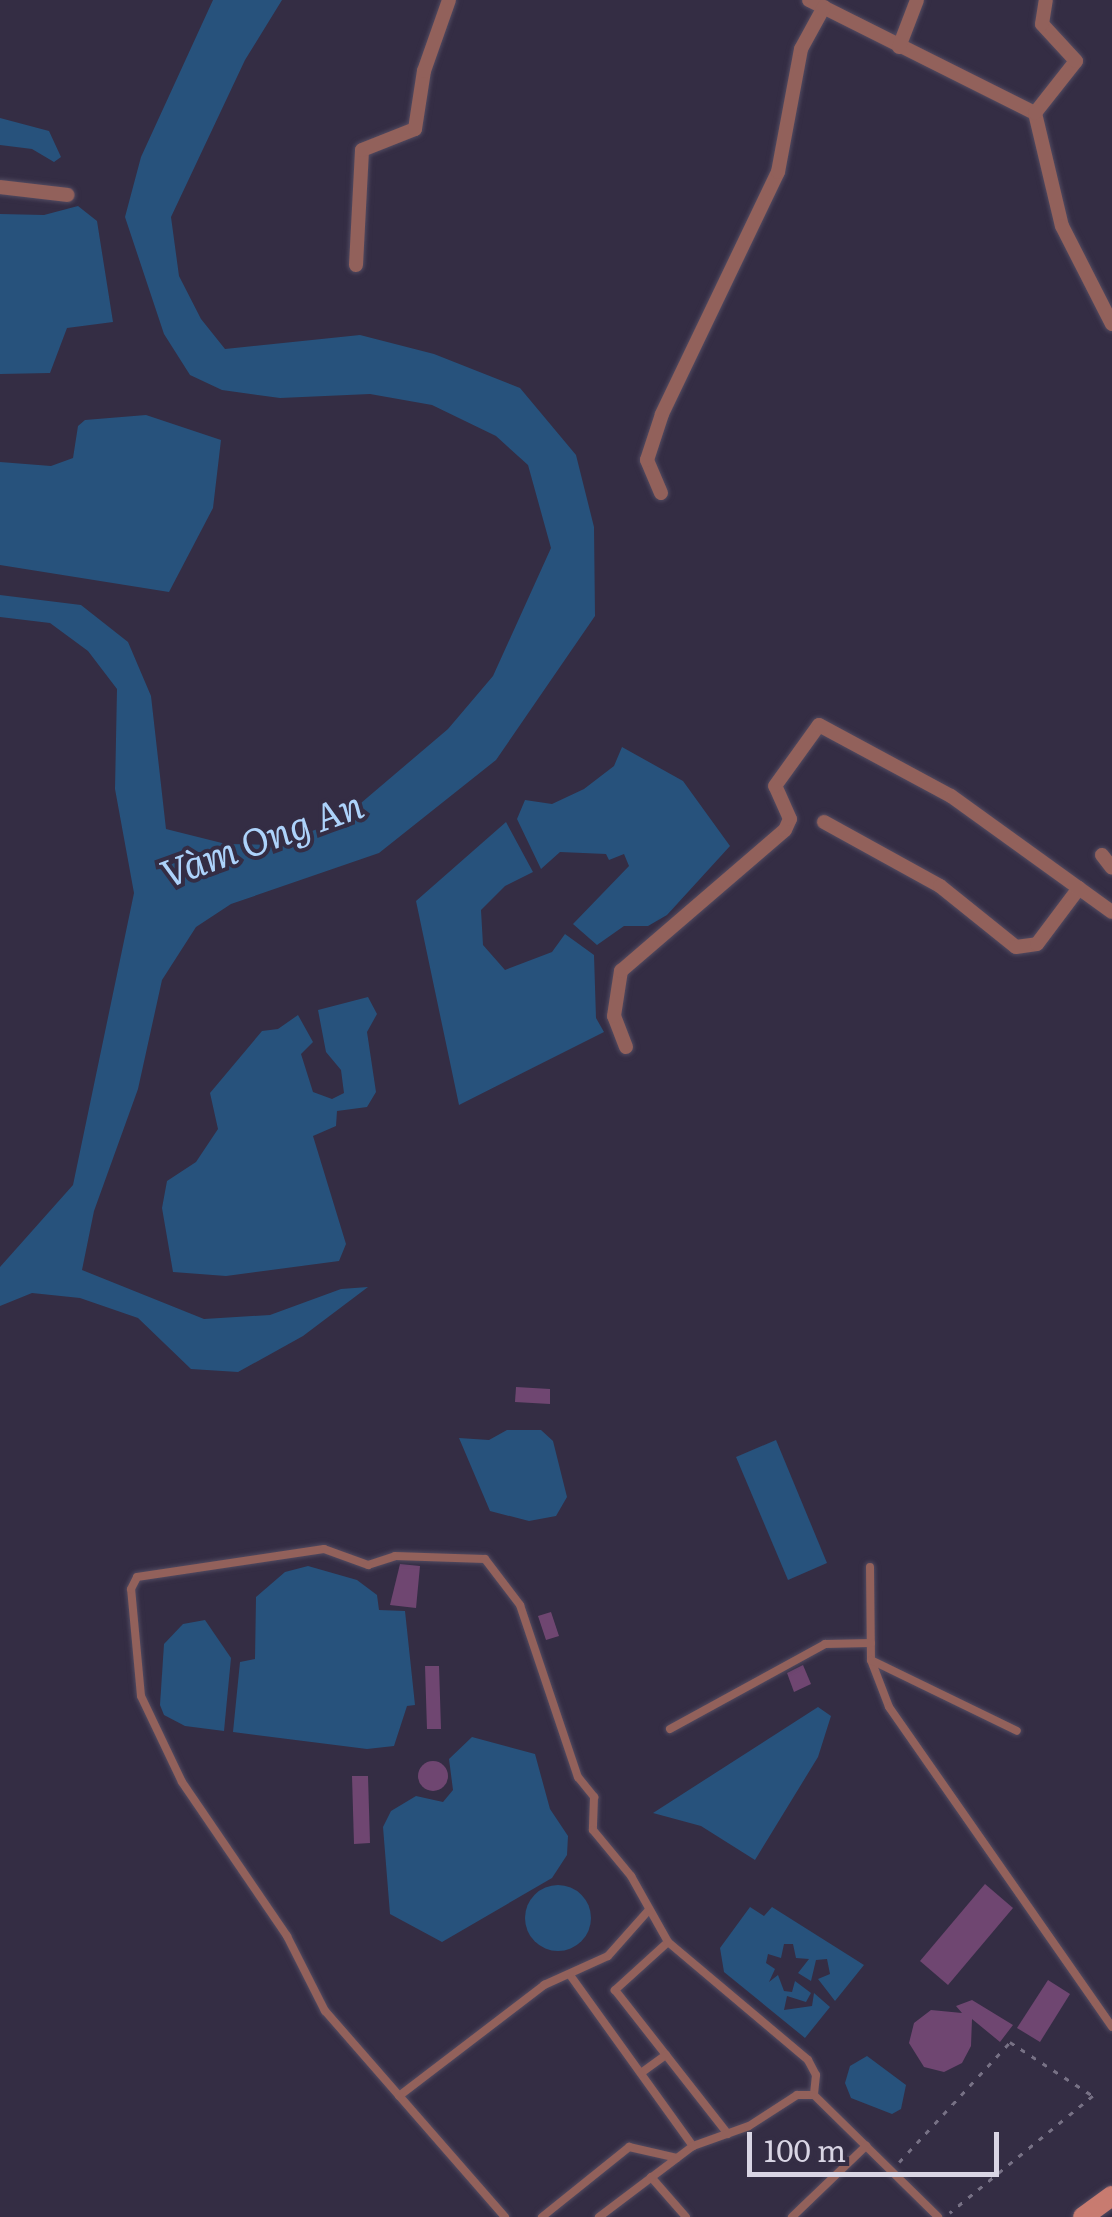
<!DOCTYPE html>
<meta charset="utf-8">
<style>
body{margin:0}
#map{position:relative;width:1112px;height:2217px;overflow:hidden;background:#342d44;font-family:Literata,serif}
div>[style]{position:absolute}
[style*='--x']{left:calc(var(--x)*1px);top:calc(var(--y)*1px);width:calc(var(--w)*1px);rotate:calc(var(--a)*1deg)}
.water>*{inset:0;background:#27527c}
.round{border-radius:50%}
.building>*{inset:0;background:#6f4671}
.path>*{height:2.5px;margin-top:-1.25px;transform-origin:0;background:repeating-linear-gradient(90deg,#777185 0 5px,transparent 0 13px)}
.roads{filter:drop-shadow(0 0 2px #524b61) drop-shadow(0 0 2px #524b61)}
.lane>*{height:8px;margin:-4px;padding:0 4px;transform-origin:4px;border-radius:4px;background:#92615b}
.street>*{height:14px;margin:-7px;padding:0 7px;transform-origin:7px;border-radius:7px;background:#92615b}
.secondary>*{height:20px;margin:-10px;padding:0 10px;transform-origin:10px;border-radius:10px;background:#c87b70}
span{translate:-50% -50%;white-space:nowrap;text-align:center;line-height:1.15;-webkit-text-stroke:8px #342d44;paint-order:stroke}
.water-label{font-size:38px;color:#add3fb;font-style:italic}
.scale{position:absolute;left:747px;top:2132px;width:252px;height:45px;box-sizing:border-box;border:5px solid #d9d5e4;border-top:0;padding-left:12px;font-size:30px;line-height:35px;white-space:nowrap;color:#d9d5e4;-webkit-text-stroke:8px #342d44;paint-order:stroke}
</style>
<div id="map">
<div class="water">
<i style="clip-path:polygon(213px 0,282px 0,245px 60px,171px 217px,179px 276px,201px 319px,225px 349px,360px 335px,434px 354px,520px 388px,576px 455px,594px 527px,595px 616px,496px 760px,379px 853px,231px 904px,196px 927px,162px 980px,138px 1089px,94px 1211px,82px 1270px,204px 1319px,270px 1315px,341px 1289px,368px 1287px,303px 1336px,238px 1372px,191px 1369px,138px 1318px,80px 1298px,32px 1293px,0 1306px,0 1267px,73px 1185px,134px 893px,115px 789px,117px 689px,88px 651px,50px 623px,0 617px,0 595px,81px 605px,128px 642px,151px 696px,166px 829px,226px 844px,275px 845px,341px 820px,448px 729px,493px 676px,551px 548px,528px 465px,496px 436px,432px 405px,370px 394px,280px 398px,222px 390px,190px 375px,164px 334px,125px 217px,141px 157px)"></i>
<i style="clip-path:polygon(0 118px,49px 131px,61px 157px,54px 162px,32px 149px,0 145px)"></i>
<i style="clip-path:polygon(78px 206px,97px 221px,113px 322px,67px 328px,50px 373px,0 374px,0 214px,44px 215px)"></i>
<i style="clip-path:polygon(146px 415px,221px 440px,213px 508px,169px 592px,0 565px,0 462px,51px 466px,73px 458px,78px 426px,85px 420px)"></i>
<i style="clip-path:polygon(622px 747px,683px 781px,730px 846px,667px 915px,648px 926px,624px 926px,597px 945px,573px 924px,629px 866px,624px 854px,609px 860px,606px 854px,560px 852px,541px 869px,517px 819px,525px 800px,552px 804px,584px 789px,614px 766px)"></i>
<i style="clip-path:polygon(506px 822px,533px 872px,505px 886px,481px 910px,483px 945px,505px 970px,552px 952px,565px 934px,594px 955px,596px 1018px,604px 1032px,459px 1105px,416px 901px)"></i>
<i style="clip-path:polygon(368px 997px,377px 1014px,367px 1032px,376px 1092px,367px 1107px,337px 1111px,336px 1126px,313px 1136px,346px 1244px,339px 1261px,226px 1276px,173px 1272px,162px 1208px,167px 1181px,196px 1162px,218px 1129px,210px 1093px,262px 1031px,278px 1029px,298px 1015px,313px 1042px,301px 1054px,313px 1092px,332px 1099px,344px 1093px,341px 1070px,326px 1052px,318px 1010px)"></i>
<i style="clip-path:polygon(507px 1430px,541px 1430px,553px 1441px,567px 1497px,556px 1516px,529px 1521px,490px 1511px,459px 1438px,489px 1440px)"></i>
<i style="clip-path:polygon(776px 1440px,827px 1563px,788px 1580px,736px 1457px)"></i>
<i style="clip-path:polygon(308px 1566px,357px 1580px,377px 1595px,379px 1610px,405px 1611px,415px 1705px,407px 1706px,394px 1746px,367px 1749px,233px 1732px,240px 1662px,255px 1659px,256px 1597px,285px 1572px)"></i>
<i style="clip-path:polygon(205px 1620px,231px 1658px,224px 1731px,185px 1726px,164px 1715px,160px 1705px,164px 1644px,183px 1624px)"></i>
<i style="clip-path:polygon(818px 1707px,831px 1716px,818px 1757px,755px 1860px,701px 1826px,653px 1813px)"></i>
<i style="clip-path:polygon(472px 1737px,535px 1754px,550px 1809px,568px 1836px,567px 1855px,552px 1878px,442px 1942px,390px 1914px,383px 1827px,391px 1811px,416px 1796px,443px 1802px,453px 1790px,449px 1759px)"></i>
<i class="round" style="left:525px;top:1885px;width:66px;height:66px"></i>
<i style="clip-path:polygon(750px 1907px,764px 1916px,772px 1907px,864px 1965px,835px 2001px,818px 1979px,830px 1974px,827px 1959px,816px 1960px,811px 1981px,798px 1973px,809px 1959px,796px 1958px,793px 1944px,784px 1944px,781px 1958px,768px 1954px,766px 1963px,775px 1969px,769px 1982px,778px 1975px,784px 1991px,792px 1992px,795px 1981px,811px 1993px,806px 2002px,787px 1996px,784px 2010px,812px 2006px,814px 1993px,830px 2007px,805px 2038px,724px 1972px,720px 1948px)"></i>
<i style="clip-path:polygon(867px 2056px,906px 2085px,901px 2109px,892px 2114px,851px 2098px,845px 2083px,850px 2066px)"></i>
</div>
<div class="building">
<i style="clip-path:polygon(516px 1387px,550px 1389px,550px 1404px,515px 1402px)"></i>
<i style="clip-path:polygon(400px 1564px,420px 1566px,416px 1608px,390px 1605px)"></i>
<i style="clip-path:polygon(551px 1612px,559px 1636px,546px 1640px,538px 1616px)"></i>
<i style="clip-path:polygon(803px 1665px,811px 1684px,794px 1692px,787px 1673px)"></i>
<i style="clip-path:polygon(425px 1666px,439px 1666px,441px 1729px,427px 1729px)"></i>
<i class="round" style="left:418px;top:1761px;width:30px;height:30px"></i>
<i style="clip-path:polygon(352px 1776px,368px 1776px,370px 1843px,354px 1844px)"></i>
<i style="clip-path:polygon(985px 1884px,1013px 1908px,948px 1985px,920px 1961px)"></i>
<i style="clip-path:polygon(1048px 1980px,1070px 1994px,1040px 2042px,1017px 2028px)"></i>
<i style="clip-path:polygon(972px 2000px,1013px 2025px,1000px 2042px,972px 2019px,971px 2046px,962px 2063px,944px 2072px,924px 2067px,909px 2043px,914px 2023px,931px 2010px,962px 2013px,956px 2006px)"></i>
</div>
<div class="path">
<i style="--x:899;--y:2162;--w:163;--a:-47.2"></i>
<i style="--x:1010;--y:2042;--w:99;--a:33"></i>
<i style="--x:1093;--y:2096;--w:185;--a:140.7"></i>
</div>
<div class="roads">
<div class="lane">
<i style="--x:870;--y:1567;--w:93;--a:89.4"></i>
<i style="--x:871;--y:1660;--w:50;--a:69"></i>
<i style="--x:889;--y:1707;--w:390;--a:55.1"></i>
<i style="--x:871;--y:1660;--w:162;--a:25.9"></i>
<i style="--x:670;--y:1729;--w:177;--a:-28.7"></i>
<i style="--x:825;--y:1644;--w:46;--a:-1.2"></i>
<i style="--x:668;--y:1942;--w:72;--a:137.8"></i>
<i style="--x:615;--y:1990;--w:183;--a:51.9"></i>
<i style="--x:570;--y:1975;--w:211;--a:54.3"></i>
<i style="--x:641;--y:2073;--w:31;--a:-36"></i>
<i style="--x:399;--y:2096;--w:183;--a:-37.4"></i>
<i style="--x:544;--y:1985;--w:70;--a:-24.4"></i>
<i style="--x:608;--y:1956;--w:60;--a:-48.4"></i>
<i style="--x:651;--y:2177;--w:53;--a:48.8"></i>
<i style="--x:505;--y:2217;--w:274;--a:-131.1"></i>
<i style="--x:325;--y:2011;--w:84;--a:-116.9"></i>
<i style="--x:287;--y:1936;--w:186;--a:-124.3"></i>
<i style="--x:182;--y:1782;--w:95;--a:-115.5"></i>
<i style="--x:141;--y:1696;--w:107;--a:-95.3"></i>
<i style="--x:131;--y:1589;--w:13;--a:-63"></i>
<i style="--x:137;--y:1577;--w:189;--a:-8.5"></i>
<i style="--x:324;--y:1549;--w:47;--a:20"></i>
<i style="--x:368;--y:1565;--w:28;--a:-18"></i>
<i style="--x:395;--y:1556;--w:90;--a:1.9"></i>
<i style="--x:485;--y:1559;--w:58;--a:52.7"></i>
<i style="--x:520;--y:1605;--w:182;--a:71.4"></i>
<i style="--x:578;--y:1777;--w:26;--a:51"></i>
<i style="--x:594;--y:1797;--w:33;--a:92"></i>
<i style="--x:593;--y:1830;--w:60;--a:50.4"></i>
<i style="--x:631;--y:1876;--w:76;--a:60.7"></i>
<i style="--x:668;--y:1942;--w:183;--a:40.1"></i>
<i style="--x:808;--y:2060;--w:17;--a:62"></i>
<i style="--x:816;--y:2075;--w:20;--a:96"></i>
<i style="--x:542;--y:2217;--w:112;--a:-38.8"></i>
<i style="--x:629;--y:2147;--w:49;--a:12.9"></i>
<i style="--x:599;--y:2217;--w:118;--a:-37.1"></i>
<i style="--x:693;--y:2146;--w:59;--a:-19.7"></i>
<i style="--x:749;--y:2126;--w:57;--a:-32.9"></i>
<i style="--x:797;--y:2095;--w:17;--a:0"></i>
<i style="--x:814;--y:2095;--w:174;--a:44.5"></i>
<i style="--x:792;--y:2217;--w:103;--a:-43.8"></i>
</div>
<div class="street">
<i style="--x:809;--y:0;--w:253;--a:26.6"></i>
<i style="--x:1035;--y:113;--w:116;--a:76.6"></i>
<i style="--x:1062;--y:226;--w:110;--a:63"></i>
<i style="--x:899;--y:47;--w:50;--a:-69"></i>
<i style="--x:1035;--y:113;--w:66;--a:-51.7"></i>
<i style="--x:1076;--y:61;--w:50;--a:-132.6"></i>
<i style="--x:1042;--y:24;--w:24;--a:-81"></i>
<i style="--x:0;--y:187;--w:68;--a:6.7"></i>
<i style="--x:356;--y:265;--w:115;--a:-87"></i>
<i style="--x:362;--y:150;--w:57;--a:-21.6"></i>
<i style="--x:415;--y:129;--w:59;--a:-81.2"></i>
<i style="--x:424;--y:71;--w:75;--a:-70.6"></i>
<i style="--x:661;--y:493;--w:36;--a:-113"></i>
<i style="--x:647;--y:460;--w:48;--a:-71.9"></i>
<i style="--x:662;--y:414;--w:268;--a:-64.4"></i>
<i style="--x:778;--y:172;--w:125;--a:-79.4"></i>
<i style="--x:801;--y:49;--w:48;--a:-61.3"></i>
<i style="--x:824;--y:822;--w:132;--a:28.9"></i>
<i style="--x:940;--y:886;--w:97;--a:38.8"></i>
<i style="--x:1016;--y:947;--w:21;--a:-8"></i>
<i style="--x:1037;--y:944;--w:70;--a:-53.1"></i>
<i style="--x:1102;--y:855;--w:16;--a:52"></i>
<i style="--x:626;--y:1047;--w:33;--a:-111"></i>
<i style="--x:614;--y:1016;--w:46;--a:-81.2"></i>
<i style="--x:621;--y:971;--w:216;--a:-40.7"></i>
<i style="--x:785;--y:830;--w:12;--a:-66"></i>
<i style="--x:790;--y:819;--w:36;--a:-114"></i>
<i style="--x:775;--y:786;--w:75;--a:-54.2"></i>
<i style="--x:819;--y:725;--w:150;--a:28.3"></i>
<i style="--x:951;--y:796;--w:198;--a:35.8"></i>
</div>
<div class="secondary">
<i style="--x:1083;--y:2217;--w:36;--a:-36"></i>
</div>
</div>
<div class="water-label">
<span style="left:261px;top:837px;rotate:-20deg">Vàm Ong An</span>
</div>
<div class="scale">100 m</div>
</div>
